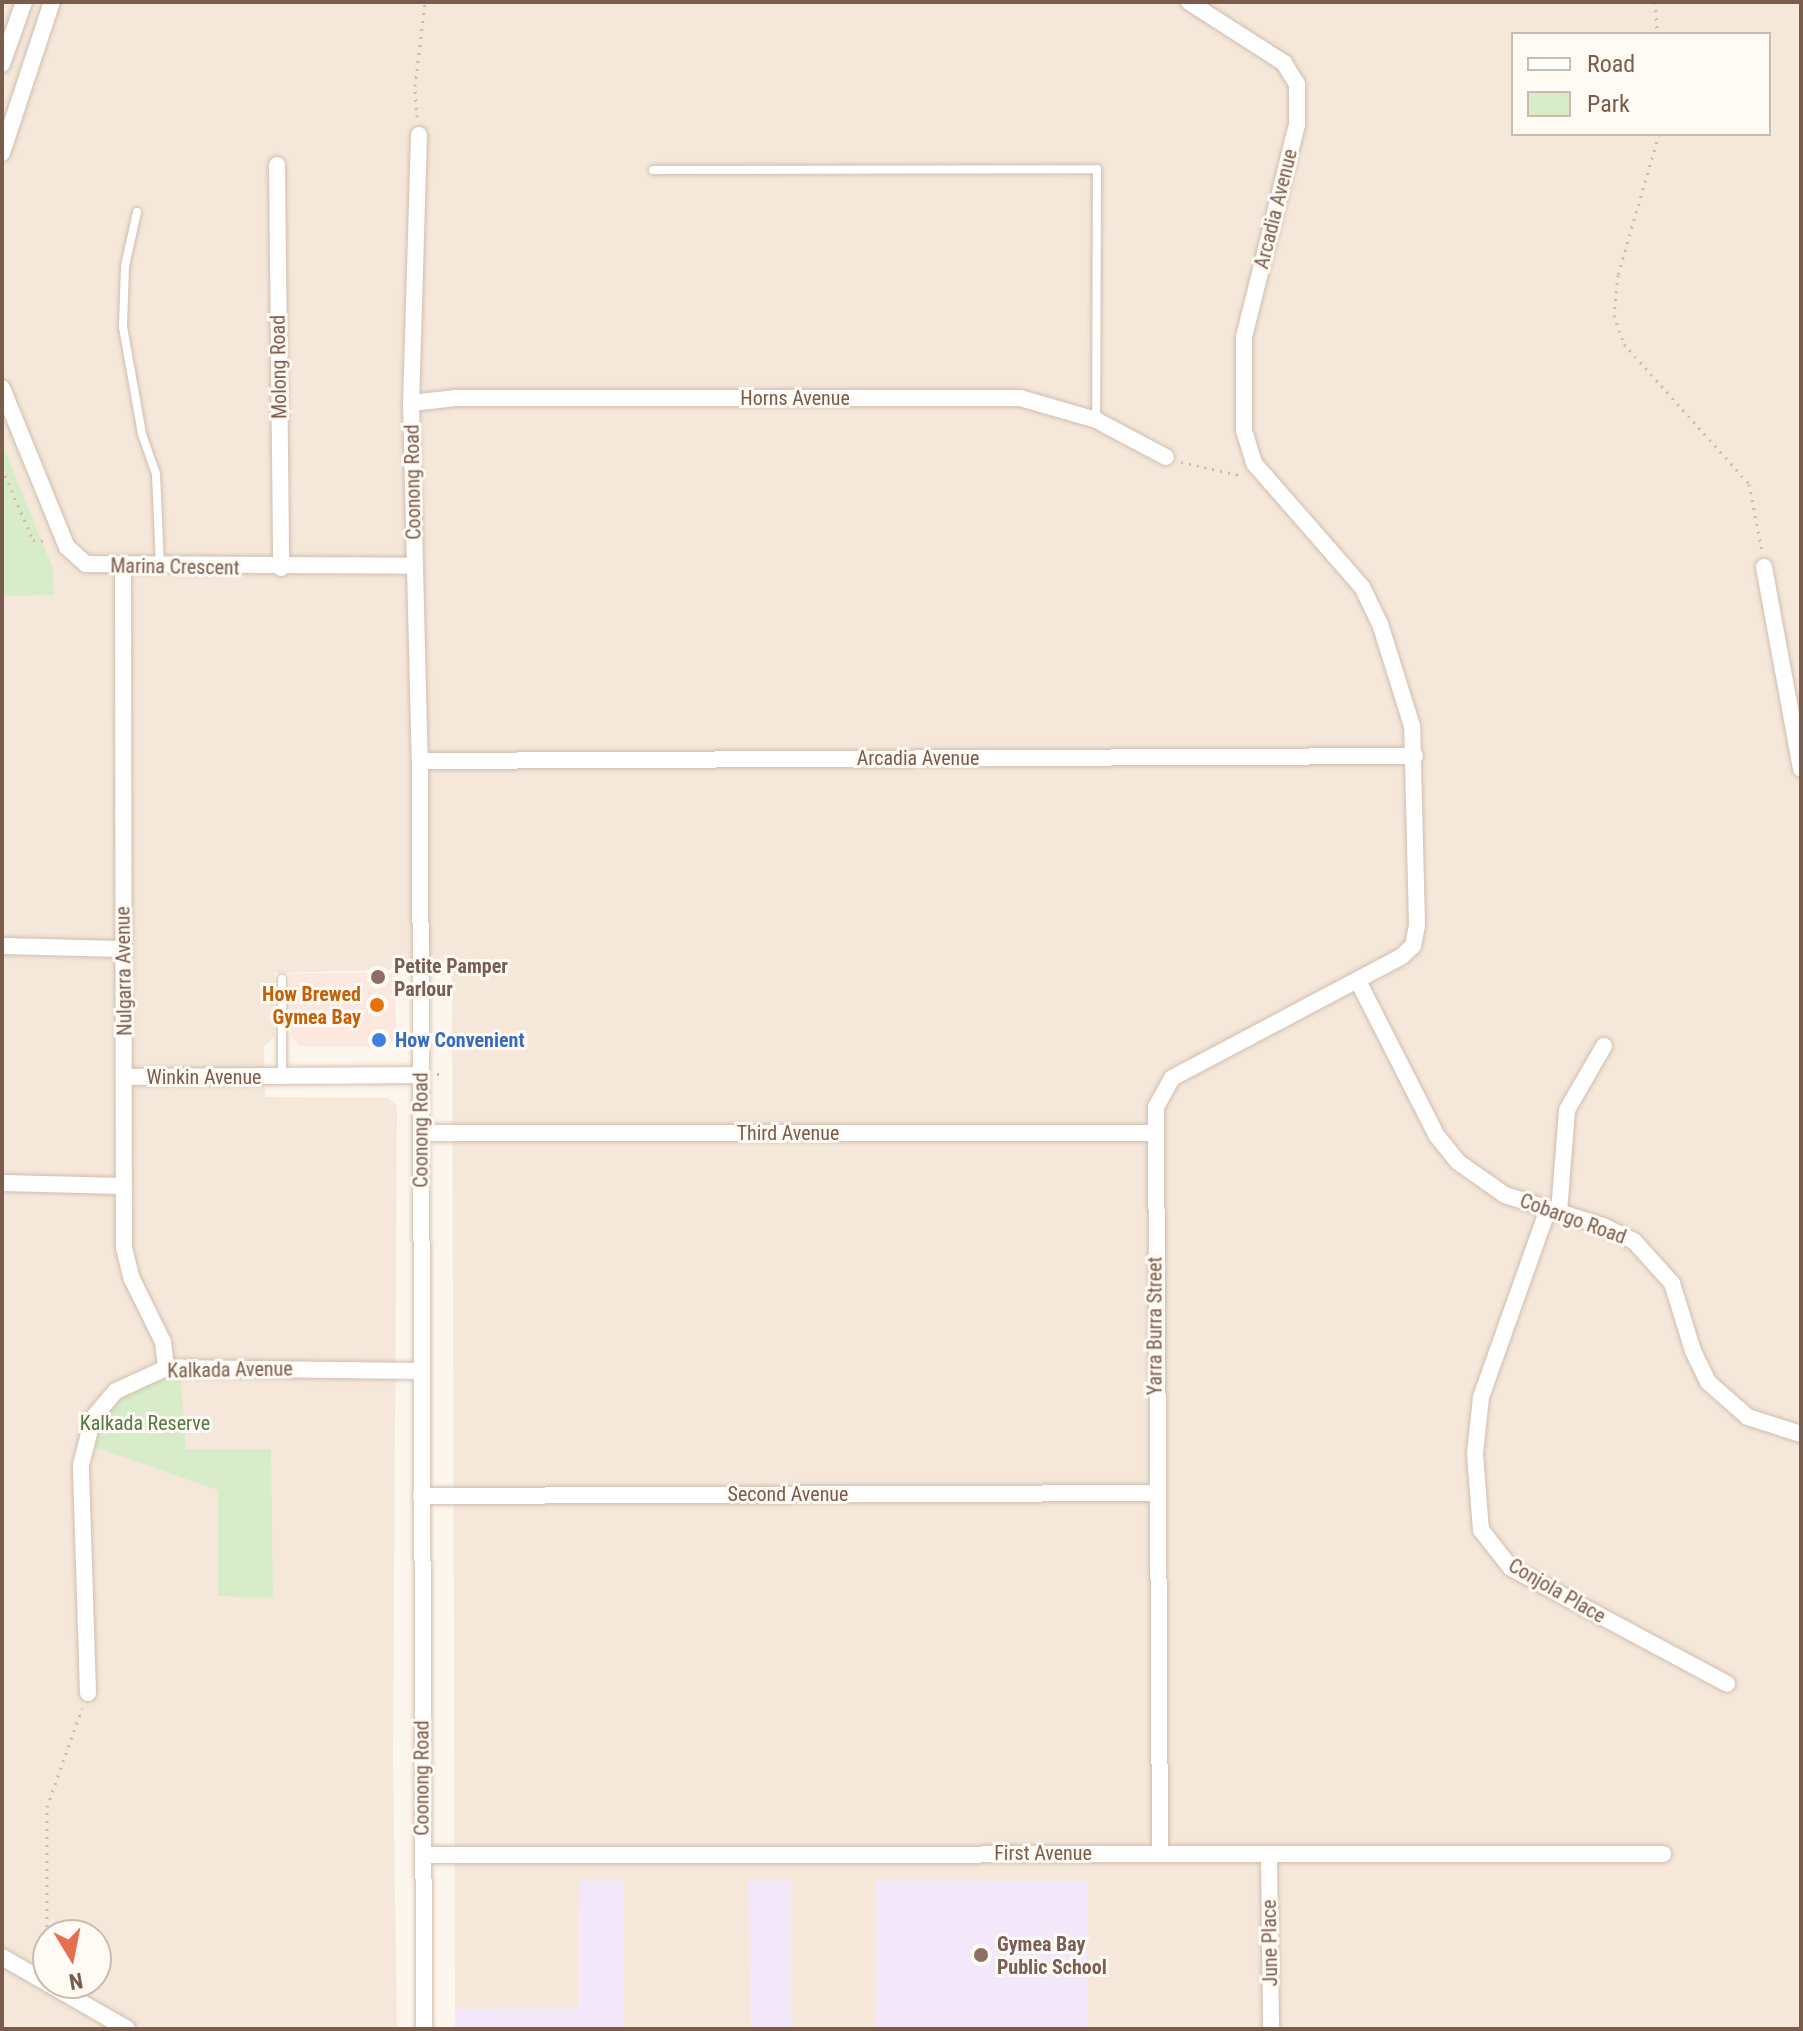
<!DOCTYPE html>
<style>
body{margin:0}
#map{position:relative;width:1803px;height:2031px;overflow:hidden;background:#fdf6ec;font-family:"Roboto Condensed",sans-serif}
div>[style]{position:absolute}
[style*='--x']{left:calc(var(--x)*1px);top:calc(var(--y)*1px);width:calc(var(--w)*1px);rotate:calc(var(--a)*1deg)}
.residential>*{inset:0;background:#f5e8da}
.commercial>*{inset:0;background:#fde8e0}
.education>*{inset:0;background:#f3e8fa}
.green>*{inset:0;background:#d8ecc9}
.path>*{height:3px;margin-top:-1.5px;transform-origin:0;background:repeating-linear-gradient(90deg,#d9b8a5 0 2px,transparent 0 8px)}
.roads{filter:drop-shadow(0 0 2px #d1beb0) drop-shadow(0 0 2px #d1beb0)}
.service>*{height:8px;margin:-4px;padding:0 4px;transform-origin:4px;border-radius:4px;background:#fff}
.minor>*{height:16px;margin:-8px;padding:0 8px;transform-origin:8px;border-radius:8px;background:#fff}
.dots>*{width:22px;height:22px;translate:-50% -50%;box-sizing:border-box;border:4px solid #fffaf3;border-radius:50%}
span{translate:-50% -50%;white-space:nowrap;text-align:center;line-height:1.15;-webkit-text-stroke:6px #fffaf3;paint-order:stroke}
.street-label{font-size:20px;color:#7a5c4d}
.education-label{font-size:20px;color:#785e54;font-weight:700}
.left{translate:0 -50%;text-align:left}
.food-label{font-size:20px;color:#c56008;font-weight:700}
.right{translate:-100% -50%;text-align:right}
.shop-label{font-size:20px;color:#366cbe;font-weight:700}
.park-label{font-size:20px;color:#537a41}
.frame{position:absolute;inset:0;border:4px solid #7a5c4d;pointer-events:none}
.legend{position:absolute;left:1511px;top:32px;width:260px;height:104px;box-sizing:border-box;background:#fffaf3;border:2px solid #cabbb1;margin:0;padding:10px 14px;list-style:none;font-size:24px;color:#7a5c4d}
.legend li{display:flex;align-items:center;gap:16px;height:40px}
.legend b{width:40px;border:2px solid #cabbb1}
.north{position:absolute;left:32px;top:1919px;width:80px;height:80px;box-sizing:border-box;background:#fffaf3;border:2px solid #cabbb1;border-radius:50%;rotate:170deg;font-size:22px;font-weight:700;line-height:32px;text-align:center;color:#7a5c4d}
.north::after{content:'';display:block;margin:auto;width:28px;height:36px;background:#e76f51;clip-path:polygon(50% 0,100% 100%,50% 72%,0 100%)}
</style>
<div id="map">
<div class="residential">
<i style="clip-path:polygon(evenodd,2px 2px,1801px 2px,1801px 2029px,1087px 2029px,1086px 1881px,875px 1880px,875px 2029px,792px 2029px,790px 1880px,748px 1880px,751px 2029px,623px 2029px,622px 1880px,580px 1880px,579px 2008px,455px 2009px,452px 977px,420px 969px,274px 973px,274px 1037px,264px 1046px,265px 1097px,388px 1098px,397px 1106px,393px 1759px,397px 2029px,2px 2029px,2px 596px,54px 594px,53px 568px,2px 443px,2px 2px,1513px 34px,1769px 34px,1769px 134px,1513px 134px,1513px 34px,2px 2px,48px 1935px,96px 1935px,96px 1983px,48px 1983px,48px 1935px)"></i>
</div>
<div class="commercial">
<i style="clip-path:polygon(290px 973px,395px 973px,396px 1036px,389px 1046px,300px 1046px,291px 1036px)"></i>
</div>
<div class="education">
<i style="clip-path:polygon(580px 1880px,623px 1880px,623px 2029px,455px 2029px,455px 2009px,579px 2008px)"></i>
<i style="clip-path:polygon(748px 1880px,791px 1880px,792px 2029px,751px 2029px)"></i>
<i style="clip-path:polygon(875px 1880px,1087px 1881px,1087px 2029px,875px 2029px)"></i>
</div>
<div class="green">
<i style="clip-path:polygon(2px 443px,53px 568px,54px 595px,2px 596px)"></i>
<i style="clip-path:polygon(180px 1368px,186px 1449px,271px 1449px,273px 1598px,218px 1596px,218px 1490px,86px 1444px,116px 1391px)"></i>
</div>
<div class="path">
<i style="--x:1655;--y:2;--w:32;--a:86"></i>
<i style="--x:417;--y:117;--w:31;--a:-94"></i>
<i style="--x:415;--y:86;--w:85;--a:-83.2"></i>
<i style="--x:1659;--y:134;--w:147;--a:106.2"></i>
<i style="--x:1618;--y:275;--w:40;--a:95.7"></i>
<i style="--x:1614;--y:315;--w:31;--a:71"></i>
<i style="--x:1624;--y:344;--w:188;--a:48.2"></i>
<i style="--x:1749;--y:484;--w:68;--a:79"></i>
<i style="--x:1181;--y:462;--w:59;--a:12.6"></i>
<i style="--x:2;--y:468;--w:78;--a:66.7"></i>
<i style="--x:33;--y:540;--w:12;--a:5"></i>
<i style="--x:437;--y:1074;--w:8;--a:0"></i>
<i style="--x:47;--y:1958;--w:151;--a:-90"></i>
<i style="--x:47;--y:1807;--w:105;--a:-70.5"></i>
</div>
<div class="roads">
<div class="service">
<i style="--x:653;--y:170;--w:444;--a:-0.1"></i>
<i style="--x:1097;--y:169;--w:250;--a:90.2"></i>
<i style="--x:137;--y:212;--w:55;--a:102.5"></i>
<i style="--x:125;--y:266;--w:61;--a:91.9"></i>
<i style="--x:123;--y:327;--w:109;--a:79.9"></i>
<i style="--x:142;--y:434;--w:42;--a:70.7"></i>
<i style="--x:156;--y:474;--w:92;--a:87.5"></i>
<i style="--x:282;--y:1076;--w:97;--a:-90"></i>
</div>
<div class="minor">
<i style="--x:2;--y:64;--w:66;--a:-70.5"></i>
<i style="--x:419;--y:135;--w:268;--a:91.7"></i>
<i style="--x:411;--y:403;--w:358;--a:88.6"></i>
<i style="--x:420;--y:761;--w:1268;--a:89.82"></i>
<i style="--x:2;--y:153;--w:159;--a:-71.7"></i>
<i style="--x:277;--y:165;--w:403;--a:89.4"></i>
<i style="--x:2;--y:388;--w:172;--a:67.8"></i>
<i style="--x:67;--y:547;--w:25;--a:42"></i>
<i style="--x:86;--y:564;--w:329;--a:0.3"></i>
<i style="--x:411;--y:403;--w:45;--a:-6.3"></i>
<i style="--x:456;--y:398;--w:564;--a:0"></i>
<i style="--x:1020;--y:398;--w:79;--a:16.1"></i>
<i style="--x:1096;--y:420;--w:79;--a:27.9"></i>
<i style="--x:123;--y:566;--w:682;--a:89.92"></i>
<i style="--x:124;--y:1248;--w:32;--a:76"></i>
<i style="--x:132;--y:1279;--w:70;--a:63.8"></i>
<i style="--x:163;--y:1342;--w:26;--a:83"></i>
<i style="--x:1764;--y:567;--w:205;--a:79.6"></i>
<i style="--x:420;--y:761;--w:995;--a:-0.29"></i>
<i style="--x:2;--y:946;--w:121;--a:1.4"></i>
<i style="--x:1358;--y:981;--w:174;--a:63"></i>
<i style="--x:1437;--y:1136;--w:33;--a:51"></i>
<i style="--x:1458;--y:1162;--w:57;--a:35.1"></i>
<i style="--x:1505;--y:1195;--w:103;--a:17.6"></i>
<i style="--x:1603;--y:1226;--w:34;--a:26"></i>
<i style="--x:1634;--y:1241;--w:57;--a:47.9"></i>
<i style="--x:1672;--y:1283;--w:71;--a:72.8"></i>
<i style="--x:1693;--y:1351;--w:34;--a:64"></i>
<i style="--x:1708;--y:1382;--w:53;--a:41.2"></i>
<i style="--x:1748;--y:1417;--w:56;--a:17.8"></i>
<i style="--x:125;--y:1077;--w:296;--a:-0.4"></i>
<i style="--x:422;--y:1133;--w:732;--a:0"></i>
<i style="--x:2;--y:1183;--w:121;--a:1.4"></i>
<i style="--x:1548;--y:1209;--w:200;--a:109.6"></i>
<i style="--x:1481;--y:1397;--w:57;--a:96"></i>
<i style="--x:1475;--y:1454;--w:76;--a:85.5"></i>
<i style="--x:1481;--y:1530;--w:48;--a:51.7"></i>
<i style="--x:1511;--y:1568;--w:245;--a:28.2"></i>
<i style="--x:1559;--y:1212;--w:102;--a:-85.5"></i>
<i style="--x:1567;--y:1110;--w:74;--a:-60"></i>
<i style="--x:421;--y:1496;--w:735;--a:-0.23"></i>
<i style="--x:88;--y:1693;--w:228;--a:-91.8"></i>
<i style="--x:81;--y:1465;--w:49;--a:-75.7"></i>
<i style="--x:93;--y:1418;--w:35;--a:-50"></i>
<i style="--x:116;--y:1391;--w:55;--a:-24.7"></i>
<i style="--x:166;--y:1368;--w:255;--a:0.7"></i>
<i style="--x:1160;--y:1853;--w:746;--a:-90.31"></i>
<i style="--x:1156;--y:1107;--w:33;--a:-61"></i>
<i style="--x:1172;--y:1078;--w:259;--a:-27.9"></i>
<i style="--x:1401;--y:957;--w:16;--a:-43"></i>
<i style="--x:1413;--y:946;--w:21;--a:-79"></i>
<i style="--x:1417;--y:925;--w:199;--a:-91.4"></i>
<i style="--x:1412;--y:726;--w:107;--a:-107.4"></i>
<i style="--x:1380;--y:624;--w:41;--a:-115.9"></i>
<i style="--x:1362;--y:587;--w:164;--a:-131.1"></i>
<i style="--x:1254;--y:463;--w:34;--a:-107"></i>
<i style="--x:1244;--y:430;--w:93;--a:-90"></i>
<i style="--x:1244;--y:337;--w:219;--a:-76"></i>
<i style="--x:1297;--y:125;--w:41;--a:-90"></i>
<i style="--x:1297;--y:84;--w:25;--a:-122"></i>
<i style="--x:1284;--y:63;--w:113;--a:-147.3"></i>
<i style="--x:423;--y:1855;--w:1240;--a:-0.05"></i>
<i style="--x:1269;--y:1858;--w:171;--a:89.3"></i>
<i style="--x:2;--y:1957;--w:144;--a:29.9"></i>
</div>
</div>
<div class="dots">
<i style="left:378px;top:977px;background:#8d6e63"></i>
<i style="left:377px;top:1005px;background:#e8710a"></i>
<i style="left:379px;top:1040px;background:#3f7fe0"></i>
<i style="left:981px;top:1955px;background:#8d6e63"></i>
</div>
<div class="street-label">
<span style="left:1276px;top:209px;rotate:-76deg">Arcadia Avenue</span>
<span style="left:279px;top:367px;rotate:-91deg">Molong Road</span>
<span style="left:795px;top:398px">Horns Avenue</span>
<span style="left:413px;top:482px;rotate:-91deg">Coonong Road</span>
<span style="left:175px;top:567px;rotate:1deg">Marina Crescent</span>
<span style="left:918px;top:758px">Arcadia Avenue</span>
<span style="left:124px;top:971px;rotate:-91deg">Nulgarra Avenue</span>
<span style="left:204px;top:1077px">Winkin Avenue</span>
<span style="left:421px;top:1130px;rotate:-90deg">Coonong Road</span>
<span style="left:788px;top:1133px">Third Avenue</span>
<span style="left:1573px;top:1219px;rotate:20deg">Cobargo Road</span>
<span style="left:1155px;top:1326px;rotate:-90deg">Yarra Burra Street</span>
<span style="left:230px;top:1370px;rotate:-1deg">Kalkada Avenue</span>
<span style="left:788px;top:1494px">Second Avenue</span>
<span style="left:1557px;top:1591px;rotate:30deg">Conjola Place</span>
<span style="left:422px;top:1778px;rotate:-90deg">Coonong Road</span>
<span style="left:1043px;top:1853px">First Avenue</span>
<span style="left:1270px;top:1943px;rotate:-91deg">June Place</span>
</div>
<div class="education-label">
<span class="left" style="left:394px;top:978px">Petite Pamper<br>Parlour</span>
<span class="left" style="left:997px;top:1956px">Gymea Bay<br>Public School</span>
</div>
<div class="food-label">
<span class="right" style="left:361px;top:1006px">How Brewed<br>Gymea Bay</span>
</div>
<div class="shop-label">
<span class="left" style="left:395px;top:1040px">How Convenient</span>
</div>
<div class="park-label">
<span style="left:145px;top:1423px">Kalkada Reserve</span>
</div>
<div class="frame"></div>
<ul class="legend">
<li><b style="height:10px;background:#fff"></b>Road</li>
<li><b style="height:22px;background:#d8ecc9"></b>Park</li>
</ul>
<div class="north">N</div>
</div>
